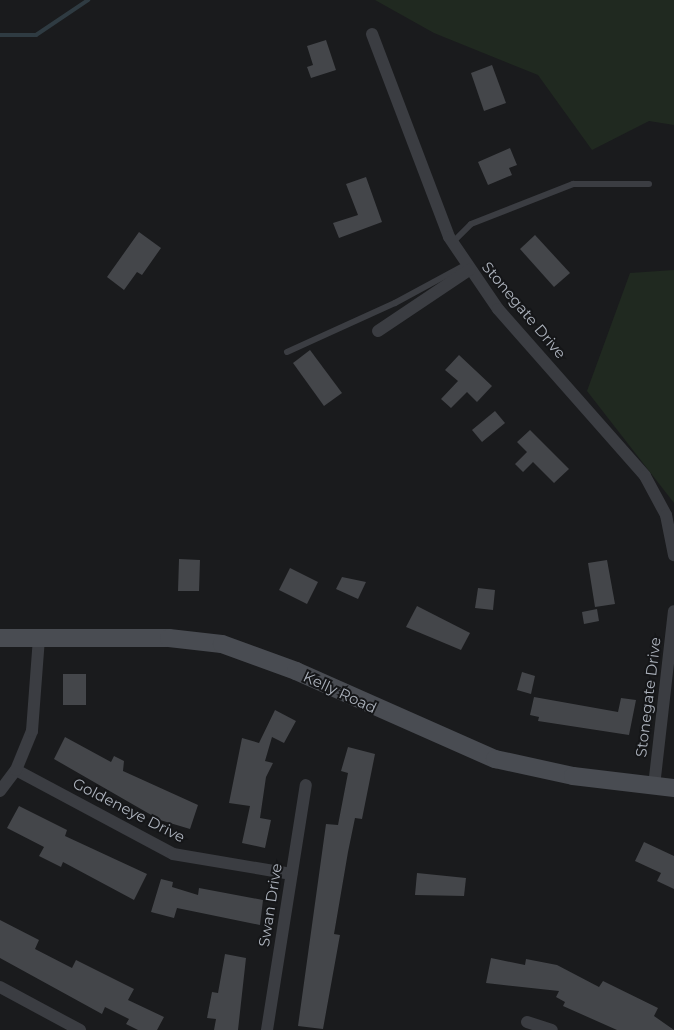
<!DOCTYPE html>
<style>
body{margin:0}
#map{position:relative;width:674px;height:1030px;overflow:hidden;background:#1a1b1d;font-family:Montserrat,sans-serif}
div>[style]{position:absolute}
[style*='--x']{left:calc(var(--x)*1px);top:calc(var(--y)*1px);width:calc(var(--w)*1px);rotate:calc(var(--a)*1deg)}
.green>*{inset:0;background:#202920}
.stream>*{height:4px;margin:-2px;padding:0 2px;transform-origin:2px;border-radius:2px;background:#2f3b42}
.building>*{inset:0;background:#44464a}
.lane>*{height:6px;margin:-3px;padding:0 3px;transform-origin:3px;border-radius:3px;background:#3b3d42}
.street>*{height:12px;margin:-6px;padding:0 6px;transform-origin:6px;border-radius:6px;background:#3b3d42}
.secondary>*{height:18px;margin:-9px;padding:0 9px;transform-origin:9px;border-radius:9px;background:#494c52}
span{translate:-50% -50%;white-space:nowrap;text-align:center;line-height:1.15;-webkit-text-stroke:4px #151618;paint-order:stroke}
.street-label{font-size:15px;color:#adb3bd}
</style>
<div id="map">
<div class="green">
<i style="clip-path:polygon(375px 0,674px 0,674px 125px,649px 121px,592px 150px,538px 75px,434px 33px)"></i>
<i style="clip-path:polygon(674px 270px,674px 503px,587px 391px,630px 273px)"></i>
</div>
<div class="stream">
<i style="--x:0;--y:35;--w:36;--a:0"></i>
<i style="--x:36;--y:35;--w:63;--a:-33.9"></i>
</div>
<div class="building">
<i style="clip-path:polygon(326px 40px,336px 70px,311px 78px,307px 67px,313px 65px,307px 46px)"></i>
<i style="clip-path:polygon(492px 65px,506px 103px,484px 111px,471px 73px)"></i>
<i style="clip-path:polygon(510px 148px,517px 165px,509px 168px,512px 175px,488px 185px,478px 162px)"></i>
<i style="clip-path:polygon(366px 177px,382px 222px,339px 238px,333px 223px,358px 215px,346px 184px)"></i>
<i style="clip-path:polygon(139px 232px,161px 248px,142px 275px,137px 272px,124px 290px,107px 277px)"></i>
<i style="clip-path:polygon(535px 235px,570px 273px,554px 287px,520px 249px)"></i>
<i style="clip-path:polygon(310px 350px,342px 393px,324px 406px,293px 363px)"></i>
<i style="clip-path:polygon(459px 355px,492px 386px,477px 402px,467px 392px,451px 408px,441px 399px,458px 381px,445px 370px)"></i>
<i style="clip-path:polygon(495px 411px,505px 423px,482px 442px,472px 430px)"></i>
<i style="clip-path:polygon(530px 430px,569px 469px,554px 483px,533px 462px,523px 472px,515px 464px,527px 452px,517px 442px)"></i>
<i style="clip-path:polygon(179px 559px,200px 560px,199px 591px,178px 591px)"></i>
<i style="clip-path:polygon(607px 560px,615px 604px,595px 607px,588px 563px)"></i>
<i style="clip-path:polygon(290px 568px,318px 582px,307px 604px,279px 590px)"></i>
<i style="clip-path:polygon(342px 577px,366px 582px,358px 599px,336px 589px)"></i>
<i style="clip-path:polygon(478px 588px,495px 590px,493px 610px,475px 608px)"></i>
<i style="clip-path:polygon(417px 606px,470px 633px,461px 650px,406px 627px)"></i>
<i style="clip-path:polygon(597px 609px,599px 621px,584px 624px,582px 612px)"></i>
<i style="clip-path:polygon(522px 672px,535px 676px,531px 694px,517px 690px)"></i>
<i style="clip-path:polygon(63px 674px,86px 674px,86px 705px,63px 705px)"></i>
<i style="clip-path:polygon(534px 697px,618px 712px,621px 698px,636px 700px,629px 735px,538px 721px,539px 717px,530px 715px)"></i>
<i style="clip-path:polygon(275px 710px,296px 721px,284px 743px,272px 737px,265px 761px,273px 763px,266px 777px,260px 818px,271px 820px,265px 848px,242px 843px,250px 806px,229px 803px,242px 738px,259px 743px)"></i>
<i style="clip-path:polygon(65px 737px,111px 762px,114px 756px,124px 761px,123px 771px,198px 805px,190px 829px,160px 820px,54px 759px)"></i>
<i style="clip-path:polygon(348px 747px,375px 754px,362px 819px,355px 818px,348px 852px,334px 934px,340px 935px,323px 1029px,298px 1026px,326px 824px,338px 825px,348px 773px,341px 771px)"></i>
<i style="clip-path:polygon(19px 806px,67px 830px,65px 836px,147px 874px,134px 900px,63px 862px,61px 867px,39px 856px,44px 847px,7px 828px)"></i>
<i style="clip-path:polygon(644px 842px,674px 856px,674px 889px,657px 881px,661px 873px,635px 861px)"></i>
<i style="clip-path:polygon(417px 873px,466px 878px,464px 896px,415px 895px)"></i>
<i style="clip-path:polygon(161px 879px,173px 882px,172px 887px,198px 895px,199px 888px,263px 900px,260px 925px,177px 908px,174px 918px,151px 912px)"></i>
<i style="clip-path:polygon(0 920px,39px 940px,35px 949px,72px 968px,76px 960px,134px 989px,128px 1000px,164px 1017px,157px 1030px,138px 1030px,126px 1024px,129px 1019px,105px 1007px,102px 1014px,0 958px)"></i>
<i style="clip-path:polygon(225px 954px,246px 958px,238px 1030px,214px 1030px,216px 1019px,207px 1018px,212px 992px,218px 993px)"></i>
<i style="clip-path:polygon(491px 958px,525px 965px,526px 959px,557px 965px,599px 987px,603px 981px,658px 1008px,654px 1016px,674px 1030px,617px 1030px,563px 1006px,565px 1002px,556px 997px,559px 991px,486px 983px)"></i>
</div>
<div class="lane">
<i style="--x:453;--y:242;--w:25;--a:-45"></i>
<i style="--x:471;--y:224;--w:110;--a:-21.4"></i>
<i style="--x:573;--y:184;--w:76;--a:0"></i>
<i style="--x:287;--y:352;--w:119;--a:-24.4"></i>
<i style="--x:395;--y:303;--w:80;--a:-28.5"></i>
</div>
<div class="street">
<i style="--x:372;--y:34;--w:217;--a:69.2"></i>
<i style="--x:449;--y:237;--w:87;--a:55.8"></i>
<i style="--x:498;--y:309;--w:222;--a:48.6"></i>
<i style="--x:645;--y:476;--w:44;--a:61.7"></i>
<i style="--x:666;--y:515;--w:41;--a:78.7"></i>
<i style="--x:378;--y:331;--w:110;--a:-33.8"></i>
<i style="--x:16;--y:770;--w:178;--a:28.1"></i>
<i style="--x:173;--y:854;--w:120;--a:9.6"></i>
<i style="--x:654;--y:786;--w:176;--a:-83.5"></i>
<i style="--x:0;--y:791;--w:26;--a:-53"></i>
<i style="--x:16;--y:770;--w:42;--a:-67.7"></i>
<i style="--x:32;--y:731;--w:93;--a:-85.7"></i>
<i style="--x:0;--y:987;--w:91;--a:28.3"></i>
<i style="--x:527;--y:1022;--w:26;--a:18"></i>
<i style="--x:267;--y:1030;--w:248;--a:-81"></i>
</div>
<div class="secondary">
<i style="--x:0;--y:638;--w:169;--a:0"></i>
<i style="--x:169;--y:638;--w:53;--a:6.5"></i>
<i style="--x:222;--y:644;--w:79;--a:20"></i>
<i style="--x:296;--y:671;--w:218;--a:23.9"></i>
<i style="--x:495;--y:759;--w:80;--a:12.3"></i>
<i style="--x:573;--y:776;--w:102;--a:6.8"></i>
</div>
<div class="street-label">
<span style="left:524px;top:310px;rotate:50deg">Stonegate Drive</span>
<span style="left:340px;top:692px;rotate:25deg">Kelly Road</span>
<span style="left:648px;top:697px;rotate:-83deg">Stonegate Drive</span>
<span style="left:129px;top:810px;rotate:27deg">Goldeneye Drive</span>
<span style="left:270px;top:905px;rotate:-81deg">Swan Drive</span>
</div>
</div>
